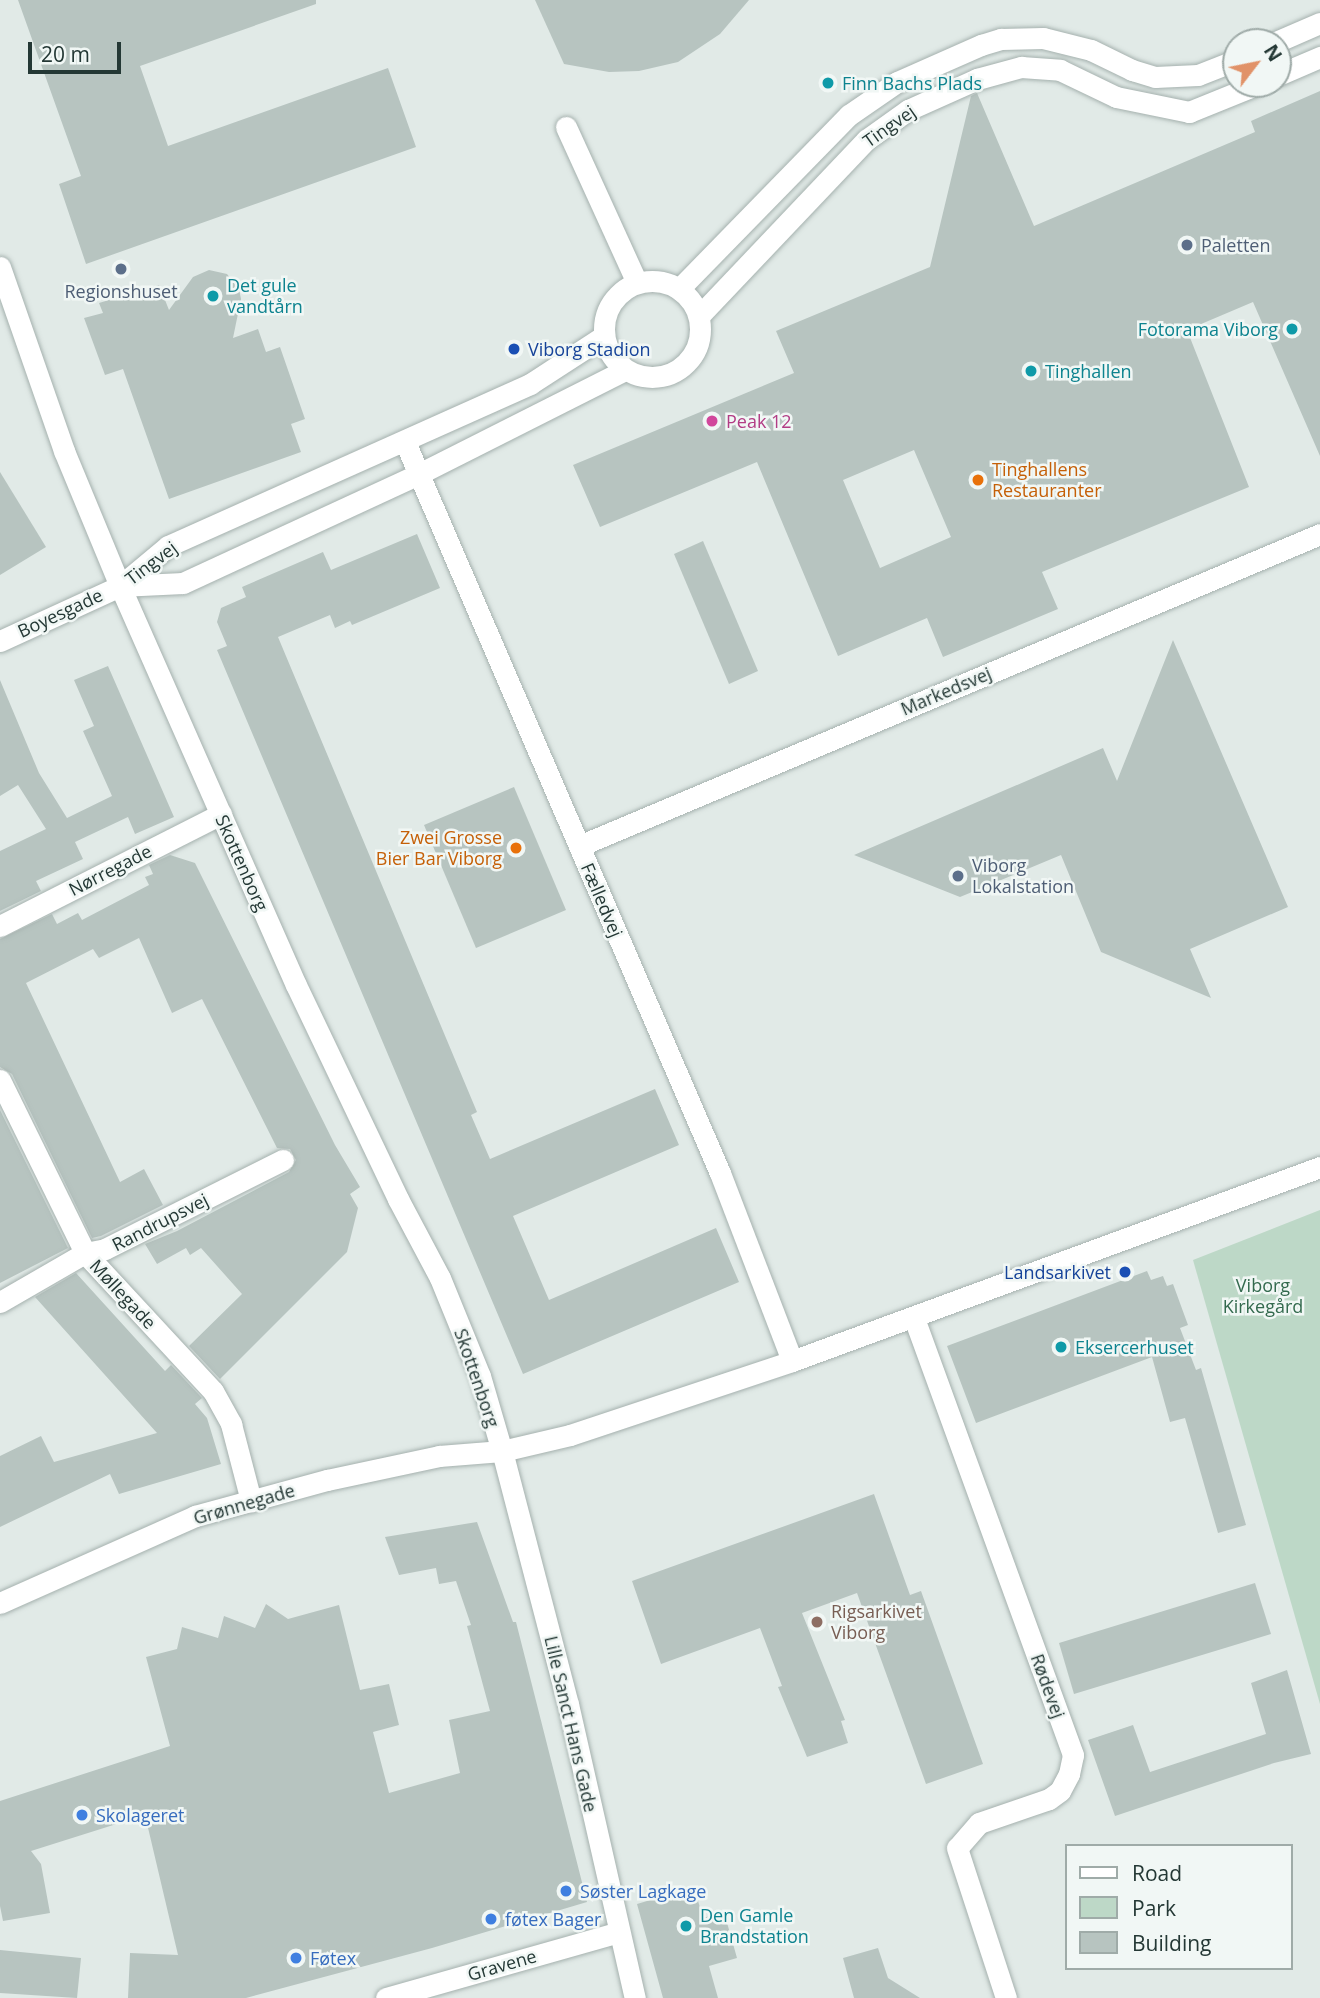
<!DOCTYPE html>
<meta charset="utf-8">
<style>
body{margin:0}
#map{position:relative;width:1320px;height:1998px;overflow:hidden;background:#e1eae7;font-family:"Open Sans",sans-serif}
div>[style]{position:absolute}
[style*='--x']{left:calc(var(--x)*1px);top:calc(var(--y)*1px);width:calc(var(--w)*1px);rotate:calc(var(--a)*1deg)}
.green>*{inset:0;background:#bdd8c7}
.building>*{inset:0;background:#b7c4c0}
.roads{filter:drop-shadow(0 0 2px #a5b1ae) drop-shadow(0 0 2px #a5b1ae)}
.street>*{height:21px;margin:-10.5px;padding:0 10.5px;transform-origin:10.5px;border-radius:10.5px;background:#fff}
.secondary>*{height:21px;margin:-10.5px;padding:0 10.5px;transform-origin:10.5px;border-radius:10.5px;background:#fff}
.secondary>.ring{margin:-10.5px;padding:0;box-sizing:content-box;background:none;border:21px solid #fff;border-radius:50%}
.dots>*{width:19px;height:19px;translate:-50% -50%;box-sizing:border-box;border:4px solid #f1f7f5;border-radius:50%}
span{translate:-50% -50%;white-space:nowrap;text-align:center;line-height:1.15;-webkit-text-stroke:5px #f1f7f5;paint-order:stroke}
.culture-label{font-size:18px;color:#0d838f}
.left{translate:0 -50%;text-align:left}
.right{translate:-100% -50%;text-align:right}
.street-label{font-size:18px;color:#243835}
.service-label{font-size:18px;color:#4e5e75}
.transit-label{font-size:18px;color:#164399}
.hotel-label{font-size:18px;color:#b23c85}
.food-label{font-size:18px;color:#c56008}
.park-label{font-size:18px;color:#336a4e}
.education-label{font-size:18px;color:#785e54}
.shop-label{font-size:18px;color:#366cbe}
.legend{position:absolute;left:1065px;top:1844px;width:228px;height:126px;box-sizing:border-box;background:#f1f7f5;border:2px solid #9faba8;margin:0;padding:9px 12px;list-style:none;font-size:21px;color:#243835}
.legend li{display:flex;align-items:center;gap:14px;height:35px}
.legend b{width:35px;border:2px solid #9faba8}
.north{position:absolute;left:1222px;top:28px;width:70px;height:70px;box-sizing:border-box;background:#f1f7f5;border:2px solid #9faba8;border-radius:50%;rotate:58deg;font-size:19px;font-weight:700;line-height:28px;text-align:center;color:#243835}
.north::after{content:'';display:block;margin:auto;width:24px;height:32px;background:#e19268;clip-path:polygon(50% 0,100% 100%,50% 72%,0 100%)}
.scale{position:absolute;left:28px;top:42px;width:93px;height:32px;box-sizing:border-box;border:4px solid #243835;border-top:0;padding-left:9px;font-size:21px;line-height:24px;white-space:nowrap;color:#243835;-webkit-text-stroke:5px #f1f7f5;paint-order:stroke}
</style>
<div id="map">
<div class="green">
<i style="clip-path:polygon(1320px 1210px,1320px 1704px,1193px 1260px)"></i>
</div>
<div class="building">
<i style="clip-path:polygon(18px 0,316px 0,316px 4px,140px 66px,168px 146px,388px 68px,416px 147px,86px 264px,59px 184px,81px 176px)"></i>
<i style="clip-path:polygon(535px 0,749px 0,720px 34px,678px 62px,639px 71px,609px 72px,564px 64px)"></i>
<i style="clip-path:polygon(evenodd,1320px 91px,1320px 456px,1253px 302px,1187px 330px,1249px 487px,1042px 572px,1058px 609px,943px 657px,927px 618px,838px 656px,757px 462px,600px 527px,573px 465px,794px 373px,776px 331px,930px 267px,971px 96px,977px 93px,1034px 226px,1255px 132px,1251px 121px,1320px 91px,914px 450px,951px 537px,880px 568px,843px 480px,914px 450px)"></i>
<i style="clip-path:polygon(209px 270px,227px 274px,239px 289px,241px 299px,233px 338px,258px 329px,266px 352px,280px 347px,305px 419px,291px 424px,301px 452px,169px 499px,123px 369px,105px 375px,84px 318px,103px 313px,99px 303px,159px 285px,169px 310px,193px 277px)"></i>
<i style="clip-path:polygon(0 472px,46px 547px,0 575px)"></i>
<i style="clip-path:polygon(417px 534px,440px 588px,352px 625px,350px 621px,335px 628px,330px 615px,278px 637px,477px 1112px,471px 1115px,490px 1159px,655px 1089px,679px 1145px,513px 1216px,549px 1300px,716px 1228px,739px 1282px,523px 1374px,217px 650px,227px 646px,217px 622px,221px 608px,246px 597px,242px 587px,323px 552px,331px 570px)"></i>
<i style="clip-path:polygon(703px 541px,758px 671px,729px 684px,674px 554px)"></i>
<i style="clip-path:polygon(1173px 640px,1288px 907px,1190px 949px,1211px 998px,1101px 952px,1061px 855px,960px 897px,854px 855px,1103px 748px,1117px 781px)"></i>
<i style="clip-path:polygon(108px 666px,174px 817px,135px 834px,128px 817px,75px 842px,83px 859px,36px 881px,41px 891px,0 911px,0 851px,46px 829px,18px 785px,0 796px,0 680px,39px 773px,67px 818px,112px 796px,83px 731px,94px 726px,74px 680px)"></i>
<i style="clip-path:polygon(514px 787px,566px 910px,476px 948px,424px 825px)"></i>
<i style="clip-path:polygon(170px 855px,195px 863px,335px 1145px,360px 1187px,350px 1194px,358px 1208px,347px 1252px,220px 1379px,189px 1346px,242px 1294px,201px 1248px,190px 1255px,186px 1248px,157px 1264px,145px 1244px,177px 1231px,289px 1172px,296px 1160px,290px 1149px,277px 1148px,202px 999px,172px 1013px,139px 938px,99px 958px,93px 949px,26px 983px,120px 1182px,144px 1169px,163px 1205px,101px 1236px,92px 1238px,12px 1074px,0 1067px,0 939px,52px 914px,57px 924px,78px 913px,82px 920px,149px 885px,145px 877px,153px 874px,149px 865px)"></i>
<i style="clip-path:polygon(0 1110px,68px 1248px,0 1283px)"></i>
<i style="clip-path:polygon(1147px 1271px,1151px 1280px,1163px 1276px,1167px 1286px,1173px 1284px,1188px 1325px,1180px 1328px,1196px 1370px,1201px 1368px,1246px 1525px,1218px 1533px,1185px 1418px,1170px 1422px,1152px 1357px,976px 1423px,947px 1346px)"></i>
<i style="clip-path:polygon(76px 1273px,165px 1371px,171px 1365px,202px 1398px,195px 1404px,207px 1418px,221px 1464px,119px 1494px,110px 1474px,0 1527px,0 1456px,41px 1436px,54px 1462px,157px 1433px,35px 1297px)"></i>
<i style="clip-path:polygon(874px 1494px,910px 1595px,921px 1591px,983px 1764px,926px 1784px,857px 1593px,802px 1613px,845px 1720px,841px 1721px,848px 1743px,807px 1757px,778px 1687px,782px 1686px,760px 1628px,661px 1664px,632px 1581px)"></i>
<i style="clip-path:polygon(477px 1522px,513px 1622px,516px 1622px,587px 1902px,432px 1948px,246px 1998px,128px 1998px,130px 1953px,178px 1955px,145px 1815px,31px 1851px,41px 1864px,50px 1913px,3px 1921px,0 1906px,0 1801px,170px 1746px,146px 1657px,177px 1649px,182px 1627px,218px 1638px,224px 1616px,255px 1628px,266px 1604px,288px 1619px,339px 1605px,360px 1690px,389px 1684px,399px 1725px,373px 1732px,389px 1793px,460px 1773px,449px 1720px,490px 1711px,467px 1626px,471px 1625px,456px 1581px,439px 1584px,436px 1568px,399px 1575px,385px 1537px)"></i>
<i style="clip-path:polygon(1255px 1583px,1271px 1634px,1074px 1694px,1059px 1643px)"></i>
<i style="clip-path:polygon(1287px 1670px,1311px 1754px,1274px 1763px,1115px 1816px,1088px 1740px,1133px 1725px,1150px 1772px,1266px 1734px,1251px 1683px)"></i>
<i style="clip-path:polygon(694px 1887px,703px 1918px,724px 1912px,737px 1958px,709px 1966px,718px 1998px,663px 1998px,637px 1904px)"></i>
<i style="clip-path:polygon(878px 1948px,888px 1978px,920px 1998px,854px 1998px,843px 1958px)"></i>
<i style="clip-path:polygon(0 1950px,81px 1958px,77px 1998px,0 1993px)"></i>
</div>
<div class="roads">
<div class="street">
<i style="--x:566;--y:127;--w:171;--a:65.5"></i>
<i style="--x:405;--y:442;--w:796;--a:66.69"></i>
<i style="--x:720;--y:1173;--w:201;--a:69"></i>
<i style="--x:579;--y:846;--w:804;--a:-22.83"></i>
<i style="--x:0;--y:926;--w:248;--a:-26.9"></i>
<i style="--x:0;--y:1080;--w:193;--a:63.8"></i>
<i style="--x:85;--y:1253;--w:188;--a:47.2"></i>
<i style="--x:213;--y:1391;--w:38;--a:61"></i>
<i style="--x:231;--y:1424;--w:80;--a:75.4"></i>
<i style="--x:0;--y:1302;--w:98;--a:-30"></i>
<i style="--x:85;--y:1253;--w:20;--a:-11"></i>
<i style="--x:105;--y:1249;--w:199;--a:-26.6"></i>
<i style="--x:914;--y:1318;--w:465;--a:70"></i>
<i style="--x:1073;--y:1755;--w:19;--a:102"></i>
<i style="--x:1069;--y:1774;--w:19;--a:118"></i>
<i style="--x:1060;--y:1791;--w:14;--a:144"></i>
<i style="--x:1049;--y:1799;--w:74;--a:161.1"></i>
<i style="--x:979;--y:1823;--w:33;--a:131"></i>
<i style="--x:957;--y:1848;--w:158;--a:71.9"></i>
<i style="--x:0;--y:1603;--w:214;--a:-24"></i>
<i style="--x:195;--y:1516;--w:137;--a:-15.3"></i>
<i style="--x:327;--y:1480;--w:115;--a:-12.1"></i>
<i style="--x:439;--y:1456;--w:63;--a:-4.5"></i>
<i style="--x:502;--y:1451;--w:261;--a:75.4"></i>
<i style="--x:568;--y:1704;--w:302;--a:77.2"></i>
<i style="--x:386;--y:1998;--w:242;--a:-15.8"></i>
</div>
<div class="secondary">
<i style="--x:1276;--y:42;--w:48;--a:-23.4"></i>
<i style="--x:1278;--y:75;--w:46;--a:-23.2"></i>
<i style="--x:0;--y:267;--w:195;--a:70.8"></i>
<i style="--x:64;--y:451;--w:146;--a:67.5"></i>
<i style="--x:120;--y:586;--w:436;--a:66.2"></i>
<i style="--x:296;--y:985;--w:237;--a:64.5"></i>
<i style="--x:398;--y:1199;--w:89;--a:62"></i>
<i style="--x:440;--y:1278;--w:106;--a:67.8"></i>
<i style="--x:480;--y:1376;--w:78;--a:73.7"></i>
<i style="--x:502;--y:1451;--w:70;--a:-13.2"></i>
<i style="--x:570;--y:1435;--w:234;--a:-18.4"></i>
<i style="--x:792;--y:1361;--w:563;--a:-20.17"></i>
<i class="ring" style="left:604px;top:281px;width:75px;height:75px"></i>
<i style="--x:679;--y:289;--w:243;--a:-45.7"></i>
<i style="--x:849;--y:115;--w:58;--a:-34.5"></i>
<i style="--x:897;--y:82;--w:92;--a:-23.8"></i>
<i style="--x:981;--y:45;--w:21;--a:-17"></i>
<i style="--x:1001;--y:39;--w:42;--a:-1.4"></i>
<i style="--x:1043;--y:38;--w:49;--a:14"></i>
<i style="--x:1091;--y:50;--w:46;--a:26"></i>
<i style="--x:1132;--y:70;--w:24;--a:17"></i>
<i style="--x:1155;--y:77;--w:43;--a:-2.7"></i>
<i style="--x:1198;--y:75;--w:41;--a:-21.5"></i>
<i style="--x:699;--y:316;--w:243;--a:-46.5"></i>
<i style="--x:866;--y:140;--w:52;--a:-35.5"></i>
<i style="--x:908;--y:110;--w:76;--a:-24.2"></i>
<i style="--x:977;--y:79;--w:46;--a:-15.3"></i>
<i style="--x:1021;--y:67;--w:39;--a:4"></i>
<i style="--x:1060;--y:70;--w:62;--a:25.7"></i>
<i style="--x:1116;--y:97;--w:75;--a:11.6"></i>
<i style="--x:1189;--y:112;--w:74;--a:-22.1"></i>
<i style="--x:120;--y:586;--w:63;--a:-2.7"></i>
<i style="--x:183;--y:583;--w:260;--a:-24.8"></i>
<i style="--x:419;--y:474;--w:231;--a:-26.8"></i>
<i style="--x:0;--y:641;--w:132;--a:-24.6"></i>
<i style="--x:120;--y:586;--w:62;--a:-39.8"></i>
<i style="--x:168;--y:546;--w:397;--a:-24.1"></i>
<i style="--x:530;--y:384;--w:88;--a:-33"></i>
</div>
</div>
<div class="dots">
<i style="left:828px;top:83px;background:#0f9aa8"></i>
<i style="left:1187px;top:245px;background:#5c6f8a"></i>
<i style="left:121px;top:269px;background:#5c6f8a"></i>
<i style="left:213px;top:296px;background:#0f9aa8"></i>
<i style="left:1292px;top:329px;background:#0f9aa8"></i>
<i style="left:514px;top:349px;background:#1a4fb4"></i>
<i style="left:1031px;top:371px;background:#0f9aa8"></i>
<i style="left:712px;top:421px;background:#d1479c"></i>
<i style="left:978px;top:480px;background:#e8710a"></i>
<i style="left:516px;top:848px;background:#e8710a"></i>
<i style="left:958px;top:876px;background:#5c6f8a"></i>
<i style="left:1125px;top:1272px;background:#1a4fb4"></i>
<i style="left:1061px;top:1347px;background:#0f9aa8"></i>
<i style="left:817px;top:1622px;background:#8d6e63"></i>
<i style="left:82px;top:1815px;background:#3f7fe0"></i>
<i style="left:566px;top:1891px;background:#3f7fe0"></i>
<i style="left:491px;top:1919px;background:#3f7fe0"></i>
<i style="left:686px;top:1926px;background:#0f9aa8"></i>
<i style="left:296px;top:1958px;background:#3f7fe0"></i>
</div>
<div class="culture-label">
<span class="left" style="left:842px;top:83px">Finn Bachs Plads</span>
<span class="left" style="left:227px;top:296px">Det gule<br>vandtårn</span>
<span class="right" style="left:1278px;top:329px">Fotorama Viborg</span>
<span class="left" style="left:1045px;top:371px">Tinghallen</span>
<span class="left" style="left:1075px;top:1347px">Eksercerhuset</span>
<span class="left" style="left:700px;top:1926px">Den Gamle<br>Brandstation</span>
</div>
<div class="street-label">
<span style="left:889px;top:126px;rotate:-35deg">Tingvej</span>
<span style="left:151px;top:563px;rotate:-37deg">Tingvej</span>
<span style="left:60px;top:613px;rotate:-25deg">Boyesgade</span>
<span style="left:946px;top:691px;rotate:-23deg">Markedsvej</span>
<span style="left:242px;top:863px;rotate:66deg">Skottenborg</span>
<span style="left:110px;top:870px;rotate:-27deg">Nørregade</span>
<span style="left:602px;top:900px;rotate:67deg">Fælledvej</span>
<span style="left:160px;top:1222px;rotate:-27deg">Randrupsvej</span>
<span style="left:123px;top:1294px;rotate:47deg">Møllegade</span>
<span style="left:477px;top:1378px;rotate:71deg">Skottenborg</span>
<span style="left:244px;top:1504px;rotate:-16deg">Grønnegade</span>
<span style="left:1048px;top:1686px;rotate:70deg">Rødevej</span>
<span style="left:571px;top:1724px;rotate:77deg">Lille Sanct Hans Gade</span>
<span style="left:502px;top:1965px;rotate:-16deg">Gravene</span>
</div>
<div class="service-label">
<span class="left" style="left:1201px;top:245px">Paletten</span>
<span style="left:121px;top:291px">Regionshuset</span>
<span class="left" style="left:972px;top:876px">Viborg<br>Lokalstation</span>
</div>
<div class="transit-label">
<span class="left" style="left:528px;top:349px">Viborg Stadion</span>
<span class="right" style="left:1111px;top:1272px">Landsarkivet</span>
</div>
<div class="hotel-label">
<span class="left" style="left:726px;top:421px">Peak 12</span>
</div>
<div class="food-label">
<span class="left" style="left:992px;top:480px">Tinghallens<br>Restauranter</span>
<span class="right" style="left:502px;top:848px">Zwei Grosse<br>Bier Bar Viborg</span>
</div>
<div class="park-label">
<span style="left:1263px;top:1296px">Viborg<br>Kirkegård</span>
</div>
<div class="education-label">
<span class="left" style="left:831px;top:1622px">Rigsarkivet<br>Viborg</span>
</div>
<div class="shop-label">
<span class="left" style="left:96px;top:1815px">Skolageret</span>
<span class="left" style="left:580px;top:1891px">Søster Lagkage</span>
<span class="left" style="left:505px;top:1919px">føtex Bager</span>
<span class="left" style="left:310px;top:1958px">Føtex</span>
</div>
<ul class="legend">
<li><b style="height:9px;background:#fff"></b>Road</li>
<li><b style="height:19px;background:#bdd8c7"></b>Park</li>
<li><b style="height:19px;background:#b7c4c0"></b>Building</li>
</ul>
<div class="north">N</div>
<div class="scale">20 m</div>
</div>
